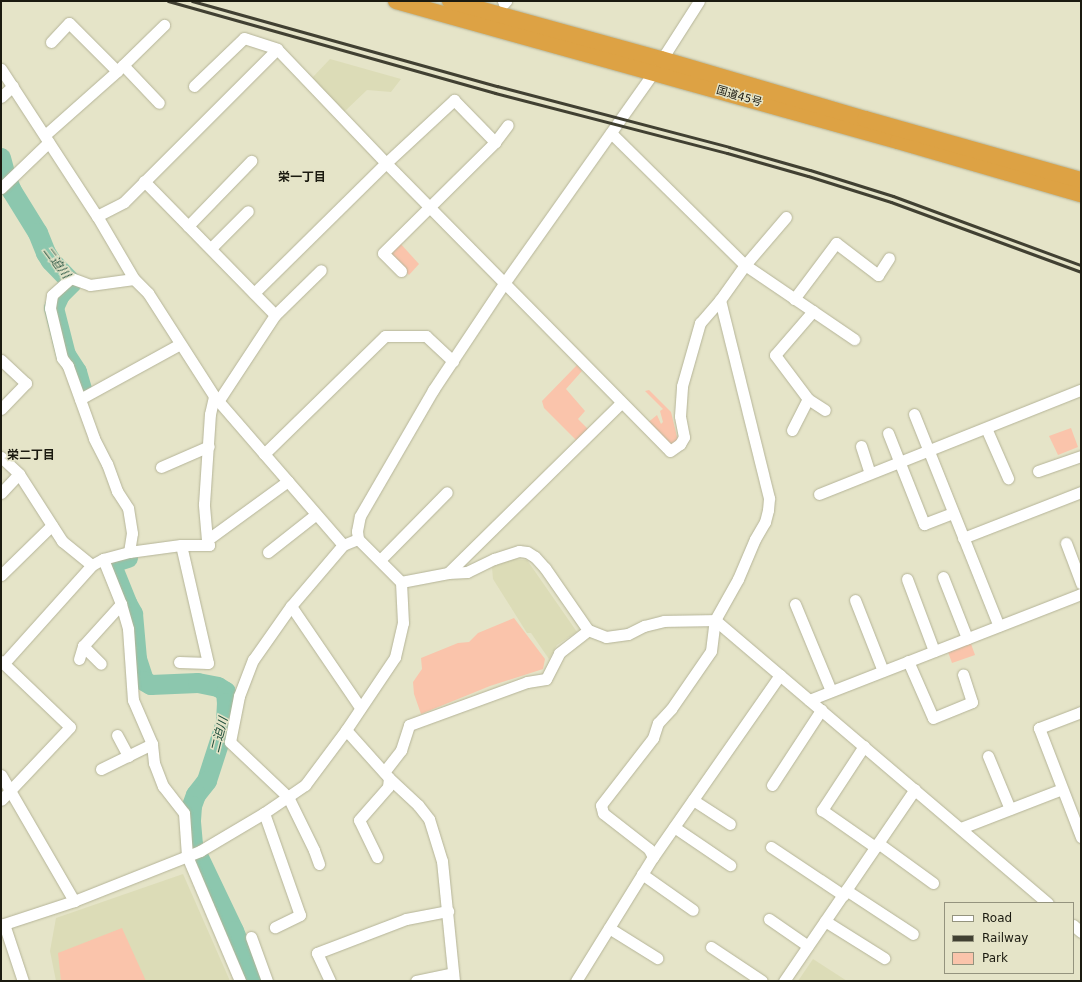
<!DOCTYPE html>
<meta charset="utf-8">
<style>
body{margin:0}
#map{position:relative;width:1082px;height:982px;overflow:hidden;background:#e5e4c8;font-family:"DejaVu Sans","Noto Sans JP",sans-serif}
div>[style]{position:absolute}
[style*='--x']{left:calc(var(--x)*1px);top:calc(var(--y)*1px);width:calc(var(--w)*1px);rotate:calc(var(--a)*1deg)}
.built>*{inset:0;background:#dcdcb7}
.green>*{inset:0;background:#fac4ab}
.river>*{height:20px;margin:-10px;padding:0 10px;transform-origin:10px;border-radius:10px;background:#8cc7ae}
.roads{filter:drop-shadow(0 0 1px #b5b498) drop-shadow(0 0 1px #b5b498)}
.minor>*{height:11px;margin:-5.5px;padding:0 5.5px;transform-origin:5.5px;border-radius:5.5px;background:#fff}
.highway>*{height:16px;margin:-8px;padding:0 8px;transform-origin:8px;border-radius:8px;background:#dda244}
.rail>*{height:3px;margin:-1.5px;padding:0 1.5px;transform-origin:1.5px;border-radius:1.5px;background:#414032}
span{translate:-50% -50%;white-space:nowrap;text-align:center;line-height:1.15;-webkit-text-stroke:3px #e5e4c8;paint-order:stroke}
.street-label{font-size:11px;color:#1b1a10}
.neighbourhood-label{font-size:12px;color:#1b1a10;font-weight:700}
.water-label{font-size:12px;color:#1c4c3a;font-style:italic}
.frame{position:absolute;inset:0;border:2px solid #1b1a10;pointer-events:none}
.legend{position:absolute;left:944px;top:902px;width:130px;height:72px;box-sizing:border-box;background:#e5e4c8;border:1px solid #94937e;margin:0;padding:5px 7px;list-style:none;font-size:12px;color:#1b1a10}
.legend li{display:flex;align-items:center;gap:8px;height:20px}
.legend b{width:20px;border:1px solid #94937e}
</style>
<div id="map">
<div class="built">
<i style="clip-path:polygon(330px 59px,401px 79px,391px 92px,367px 90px,344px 112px,312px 78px)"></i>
<i style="clip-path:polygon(512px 559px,527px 560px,577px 632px,557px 645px,549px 659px,531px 633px,527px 633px,493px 579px,492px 567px)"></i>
<i style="clip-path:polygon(183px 874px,230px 981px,56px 981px,50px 951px,56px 918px)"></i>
<i style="clip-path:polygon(813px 959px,847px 981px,798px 981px)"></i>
</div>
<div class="green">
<i style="clip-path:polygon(399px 242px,419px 264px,409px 275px,389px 255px)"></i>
<i style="clip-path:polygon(577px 365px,582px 371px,566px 389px,585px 411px,578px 419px,589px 430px,578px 442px,544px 408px,542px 401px)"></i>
<i style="clip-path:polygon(649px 390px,671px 412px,678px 441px,671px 447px,646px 424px,657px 415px,661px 424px,663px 422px,660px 411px,663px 409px,645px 391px)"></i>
<i style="clip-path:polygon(1071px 428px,1078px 447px,1058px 455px,1049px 436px)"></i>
<i style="clip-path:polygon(514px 618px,545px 659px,543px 669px,490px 686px,421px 714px,414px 694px,413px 682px,422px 669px,421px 658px,458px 643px,469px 642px,478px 633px)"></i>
<i style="clip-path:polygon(970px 641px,975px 655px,952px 663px,947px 649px)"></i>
<i style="clip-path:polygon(122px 928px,146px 981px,61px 981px,58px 953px)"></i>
</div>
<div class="river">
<i style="--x:1;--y:158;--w:20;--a:75"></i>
<i style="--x:6;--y:177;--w:15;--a:67"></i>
<i style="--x:12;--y:191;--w:49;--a:58.2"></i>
<i style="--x:38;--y:233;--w:22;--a:68"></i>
<i style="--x:46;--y:253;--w:9;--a:58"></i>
<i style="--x:51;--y:261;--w:30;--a:46"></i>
<i style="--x:72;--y:283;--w:17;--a:135"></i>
<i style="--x:60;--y:295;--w:14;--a:115"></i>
<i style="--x:54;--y:308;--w:49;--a:75.7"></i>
<i style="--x:66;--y:355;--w:20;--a:57"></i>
<i style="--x:77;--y:372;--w:19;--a:74"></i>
<i style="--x:128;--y:558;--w:14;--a:163"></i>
<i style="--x:115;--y:562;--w:6;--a:108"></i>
<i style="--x:113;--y:568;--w:38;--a:68"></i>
<i style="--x:127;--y:603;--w:13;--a:61"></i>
<i style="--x:133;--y:614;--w:45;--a:84.9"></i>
<i style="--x:137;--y:659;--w:23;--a:72"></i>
<i style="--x:144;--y:681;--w:8;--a:30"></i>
<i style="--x:151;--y:685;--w:47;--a:-2.4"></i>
<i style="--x:198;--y:683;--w:20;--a:11"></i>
<i style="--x:218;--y:687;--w:9;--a:32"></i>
<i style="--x:226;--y:692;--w:11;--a:85"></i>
<i style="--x:227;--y:703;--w:19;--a:93"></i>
<i style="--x:226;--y:722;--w:62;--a:107.9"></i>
<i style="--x:207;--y:781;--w:18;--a:128"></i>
<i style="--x:196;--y:795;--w:12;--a:110"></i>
<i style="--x:192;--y:806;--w:16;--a:94"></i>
<i style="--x:191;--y:822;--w:23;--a:85"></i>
<i style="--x:193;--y:845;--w:95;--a:64.5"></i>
<i style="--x:234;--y:931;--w:54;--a:68.2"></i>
</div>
<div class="roads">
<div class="minor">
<i style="--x:503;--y:1;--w:2;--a:63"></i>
<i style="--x:504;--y:3;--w:3;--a:-45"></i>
<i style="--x:51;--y:42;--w:26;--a:-47"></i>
<i style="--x:69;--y:23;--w:68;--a:45"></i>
<i style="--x:123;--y:65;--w:52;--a:46.5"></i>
<i style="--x:1;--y:69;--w:176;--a:56.9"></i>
<i style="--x:97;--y:216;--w:73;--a:59.6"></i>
<i style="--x:134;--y:279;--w:20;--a:45"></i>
<i style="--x:148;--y:293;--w:122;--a:57.3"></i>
<i style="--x:214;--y:396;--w:197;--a:49.1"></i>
<i style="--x:343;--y:545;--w:16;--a:-22"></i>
<i style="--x:194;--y:86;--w:69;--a:-43.8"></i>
<i style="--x:244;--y:38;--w:35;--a:18"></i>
<i style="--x:1;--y:97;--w:16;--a:-43"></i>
<i style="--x:611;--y:133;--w:188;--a:44.6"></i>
<i style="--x:745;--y:265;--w:132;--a:34.2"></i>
<i style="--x:45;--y:135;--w:96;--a:-41.6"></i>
<i style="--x:117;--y:71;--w:66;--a:-44.4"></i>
<i style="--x:144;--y:181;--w:187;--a:45.6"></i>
<i style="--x:275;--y:315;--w:64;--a:-44.4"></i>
<i style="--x:1;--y:188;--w:66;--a:-43.8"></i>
<i style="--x:97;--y:216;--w:30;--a:-27"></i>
<i style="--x:124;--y:202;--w:216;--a:-45"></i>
<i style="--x:277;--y:49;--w:158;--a:46.3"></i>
<i style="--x:386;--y:163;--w:404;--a:45.4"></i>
<i style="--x:670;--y:451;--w:12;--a:-35"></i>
<i style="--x:680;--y:444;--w:8;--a:-60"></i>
<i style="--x:684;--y:437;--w:21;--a:-101"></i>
<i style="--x:680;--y:416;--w:30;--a:-86"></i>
<i style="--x:682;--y:386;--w:66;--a:-74.1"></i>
<i style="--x:700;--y:323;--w:30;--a:-49"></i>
<i style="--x:720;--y:300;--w:43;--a:-54.5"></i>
<i style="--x:745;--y:265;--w:63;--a:-49.5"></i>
<i style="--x:188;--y:226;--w:91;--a:-45.9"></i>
<i style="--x:211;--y:248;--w:52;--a:-45"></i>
<i style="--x:401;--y:271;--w:25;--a:-135"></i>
<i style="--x:383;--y:253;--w:158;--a:-44.7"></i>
<i style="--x:254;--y:293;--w:185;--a:-44.6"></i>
<i style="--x:386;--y:163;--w:93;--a:-42.8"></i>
<i style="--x:454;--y:100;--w:59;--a:45.7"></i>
<i style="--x:495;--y:142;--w:21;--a:-53"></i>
<i style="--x:794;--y:299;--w:70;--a:-53.1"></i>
<i style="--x:836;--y:243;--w:53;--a:37.3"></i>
<i style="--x:878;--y:275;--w:20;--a:-57"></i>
<i style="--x:813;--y:311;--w:58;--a:130.8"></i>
<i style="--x:775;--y:355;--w:55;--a:53.1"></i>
<i style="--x:808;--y:399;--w:20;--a:33"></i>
<i style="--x:1;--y:360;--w:34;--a:43"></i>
<i style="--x:26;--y:383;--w:36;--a:134"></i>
<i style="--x:80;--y:399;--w:114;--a:-28.8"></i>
<i style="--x:219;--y:400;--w:102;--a:-56.6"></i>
<i style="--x:914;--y:414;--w:228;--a:68.2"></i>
<i style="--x:986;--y:428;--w:55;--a:66.3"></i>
<i style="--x:792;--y:430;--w:35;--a:-63"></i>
<i style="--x:888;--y:433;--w:98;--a:68.4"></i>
<i style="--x:924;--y:524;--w:31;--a:-21"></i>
<i style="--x:861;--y:446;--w:28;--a:72"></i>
<i style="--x:264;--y:454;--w:169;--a:-44.3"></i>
<i style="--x:385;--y:336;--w:41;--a:0"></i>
<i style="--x:426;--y:336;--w:37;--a:43"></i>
<i style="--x:1;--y:457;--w:25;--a:43"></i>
<i style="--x:19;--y:474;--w:80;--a:57.3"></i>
<i style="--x:62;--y:541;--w:38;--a:39"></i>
<i style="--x:92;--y:565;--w:13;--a:-29"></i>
<i style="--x:103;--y:559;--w:27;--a:-15"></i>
<i style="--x:129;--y:552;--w:52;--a:-7.7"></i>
<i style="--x:181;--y:545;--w:28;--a:0"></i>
<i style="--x:209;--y:545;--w:5;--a:-112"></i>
<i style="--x:207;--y:540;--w:100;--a:-36.1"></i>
<i style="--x:161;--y:467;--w:52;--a:-23.6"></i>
<i style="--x:1038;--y:471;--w:46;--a:-19.2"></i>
<i style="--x:1;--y:493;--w:26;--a:-47"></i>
<i style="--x:819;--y:494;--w:282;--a:-21.7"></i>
<i style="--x:963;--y:538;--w:127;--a:-21.3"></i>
<i style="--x:207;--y:540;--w:36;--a:-95"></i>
<i style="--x:204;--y:504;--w:90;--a:-86.2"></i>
<i style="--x:210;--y:414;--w:18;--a:-77"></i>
<i style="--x:1066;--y:543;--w:43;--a:69.4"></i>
<i style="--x:129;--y:552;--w:19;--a:-81"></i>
<i style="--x:132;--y:533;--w:25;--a:-99"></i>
<i style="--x:128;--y:508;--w:20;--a:-123"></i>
<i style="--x:117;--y:491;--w:29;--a:-110"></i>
<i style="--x:107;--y:464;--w:29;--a:-117"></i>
<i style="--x:94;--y:438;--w:77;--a:-109.9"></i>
<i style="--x:68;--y:366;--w:10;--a:-127"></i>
<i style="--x:62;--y:358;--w:51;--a:-103.5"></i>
<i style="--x:50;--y:308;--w:13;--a:-81"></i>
<i style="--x:52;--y:295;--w:25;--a:-42"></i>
<i style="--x:71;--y:278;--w:20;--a:20"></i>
<i style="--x:90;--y:285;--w:44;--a:-7.8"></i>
<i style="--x:268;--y:552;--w:60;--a:-38.2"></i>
<i style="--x:103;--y:559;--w:48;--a:68.2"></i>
<i style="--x:121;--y:604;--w:26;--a:74"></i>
<i style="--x:128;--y:629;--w:71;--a:86"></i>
<i style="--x:133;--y:700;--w:48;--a:66.6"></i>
<i style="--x:152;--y:744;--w:19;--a:84"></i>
<i style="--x:154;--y:763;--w:25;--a:69"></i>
<i style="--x:163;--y:786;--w:34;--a:52"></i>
<i style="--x:184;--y:813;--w:43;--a:86"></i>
<i style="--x:187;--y:856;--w:136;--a:67"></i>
<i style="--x:380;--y:560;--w:95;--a:-45.4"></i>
<i style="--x:448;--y:573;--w:243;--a:-44.5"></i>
<i style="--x:1;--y:575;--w:71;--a:-44.4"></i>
<i style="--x:943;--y:577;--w:66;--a:68.5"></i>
<i style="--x:907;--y:579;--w:77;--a:69.4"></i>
<i style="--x:401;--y:582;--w:48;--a:-10.8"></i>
<i style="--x:448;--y:573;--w:19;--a:-3"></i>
<i style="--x:467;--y:572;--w:30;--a:-26"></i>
<i style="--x:494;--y:559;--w:26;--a:-18"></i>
<i style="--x:519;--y:551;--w:8;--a:7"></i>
<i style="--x:527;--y:552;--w:9;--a:32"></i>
<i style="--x:535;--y:557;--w:15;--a:48"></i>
<i style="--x:545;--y:568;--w:75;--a:55.3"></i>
<i style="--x:588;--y:630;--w:19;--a:21"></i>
<i style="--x:606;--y:637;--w:22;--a:-8"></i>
<i style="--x:628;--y:634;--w:18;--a:-27"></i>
<i style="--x:644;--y:626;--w:21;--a:-14"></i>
<i style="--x:664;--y:621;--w:51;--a:-1.1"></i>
<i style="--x:715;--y:620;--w:437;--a:40.4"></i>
<i style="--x:855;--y:600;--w:76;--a:68.5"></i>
<i style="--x:795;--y:604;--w:94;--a:67.5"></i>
<i style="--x:291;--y:606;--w:122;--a:55.7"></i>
<i style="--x:83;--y:646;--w:25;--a:45"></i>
<i style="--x:79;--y:659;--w:14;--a:-73"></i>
<i style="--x:83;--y:646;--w:57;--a:-47.9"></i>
<i style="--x:1;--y:661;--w:95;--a:43.7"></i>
<i style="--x:70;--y:727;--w:100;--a:133.4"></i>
<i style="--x:908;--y:661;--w:62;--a:66.3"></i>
<i style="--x:933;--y:718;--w:42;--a:-22.3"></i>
<i style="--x:972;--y:702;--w:29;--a:-108"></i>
<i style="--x:179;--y:662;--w:29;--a:2"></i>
<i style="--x:208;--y:663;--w:121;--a:-102.9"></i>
<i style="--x:4;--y:663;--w:132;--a:-48.1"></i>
<i style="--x:809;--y:700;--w:292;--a:-21.3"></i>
<i style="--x:1081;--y:712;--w:45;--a:159.1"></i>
<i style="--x:1039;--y:728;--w:117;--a:68.9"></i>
<i style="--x:346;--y:730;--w:64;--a:48.1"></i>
<i style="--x:389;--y:778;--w:40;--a:43"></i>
<i style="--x:418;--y:805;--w:18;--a:52"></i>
<i style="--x:429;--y:819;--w:44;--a:72.8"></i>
<i style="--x:442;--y:861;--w:121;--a:84.3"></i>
<i style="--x:117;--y:735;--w:24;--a:62"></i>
<i style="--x:864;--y:746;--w:77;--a:123.3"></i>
<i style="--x:822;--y:810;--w:65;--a:34.9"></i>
<i style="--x:988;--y:756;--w:57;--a:67.5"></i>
<i style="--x:101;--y:769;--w:57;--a:-26.1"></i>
<i style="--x:384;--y:772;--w:28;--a:-52"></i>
<i style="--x:401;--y:750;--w:26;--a:-72"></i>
<i style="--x:409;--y:725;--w:126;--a:-20"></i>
<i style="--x:527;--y:682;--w:19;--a:-9"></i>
<i style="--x:546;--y:679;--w:29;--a:-63"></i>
<i style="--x:559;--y:653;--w:37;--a:-38"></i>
<i style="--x:1;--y:775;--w:146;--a:59.9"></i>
<i style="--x:772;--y:785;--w:90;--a:-56.8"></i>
<i style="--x:693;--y:800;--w:44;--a:33"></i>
<i style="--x:264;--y:813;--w:108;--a:70.6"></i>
<i style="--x:300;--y:915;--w:28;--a:154"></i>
<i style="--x:674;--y:827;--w:68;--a:34.2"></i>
<i style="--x:961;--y:828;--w:108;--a:-21.1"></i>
<i style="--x:878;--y:843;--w:68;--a:36"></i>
<i style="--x:771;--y:847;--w:87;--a:33.7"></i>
<i style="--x:377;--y:857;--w:41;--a:-115.9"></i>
<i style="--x:359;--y:820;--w:44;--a:-48.7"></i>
<i style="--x:388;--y:787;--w:9;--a:-84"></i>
<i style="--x:653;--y:857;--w:222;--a:-55.1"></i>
<i style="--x:319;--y:864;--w:15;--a:-110"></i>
<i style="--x:314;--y:850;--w:59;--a:-116.1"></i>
<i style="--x:288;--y:797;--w:80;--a:-136.5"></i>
<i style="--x:230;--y:742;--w:47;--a:-78.9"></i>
<i style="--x:239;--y:696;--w:39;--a:-69"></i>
<i style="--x:253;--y:660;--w:66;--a:-54.9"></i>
<i style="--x:291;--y:606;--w:80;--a:-49.6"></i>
<i style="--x:642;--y:874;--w:62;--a:35.2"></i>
<i style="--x:846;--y:890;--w:80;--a:33.3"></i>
<i style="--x:769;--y:919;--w:47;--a:34.7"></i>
<i style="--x:825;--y:921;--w:70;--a:32.1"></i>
<i style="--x:4;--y:924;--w:60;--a:71.6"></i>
<i style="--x:1;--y:925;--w:77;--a:-18.2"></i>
<i style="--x:74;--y:901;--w:136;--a:-21.6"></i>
<i style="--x:200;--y:851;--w:74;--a:-30.7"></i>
<i style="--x:264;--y:813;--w:50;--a:-34.3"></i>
<i style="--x:305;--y:785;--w:69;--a:-53.3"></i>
<i style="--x:346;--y:730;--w:88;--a:-56.1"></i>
<i style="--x:395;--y:657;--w:35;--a:-77"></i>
<i style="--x:403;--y:623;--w:41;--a:-92.8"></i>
<i style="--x:401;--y:582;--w:61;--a:-135"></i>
<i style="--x:358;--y:539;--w:8;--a:-97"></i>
<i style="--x:357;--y:531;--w:15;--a:-79"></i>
<i style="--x:360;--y:516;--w:146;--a:-59.9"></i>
<i style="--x:433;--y:390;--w:130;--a:-56.3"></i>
<i style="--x:505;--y:282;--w:256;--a:-54.7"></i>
<i style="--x:653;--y:73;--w:85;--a:-57.4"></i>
<i style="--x:1073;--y:925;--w:11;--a:41"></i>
<i style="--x:609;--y:928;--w:57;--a:32"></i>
<i style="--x:251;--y:937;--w:47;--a:70"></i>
<i style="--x:711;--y:947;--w:61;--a:33.7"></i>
<i style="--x:330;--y:981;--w:31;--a:-115"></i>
<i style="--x:317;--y:953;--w:95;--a:-20.9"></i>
<i style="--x:406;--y:919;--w:43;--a:-10.8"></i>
<i style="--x:416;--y:981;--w:38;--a:-12"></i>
<i style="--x:576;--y:981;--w:146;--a:-58.2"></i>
<i style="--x:653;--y:857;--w:9;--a:-117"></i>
<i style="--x:649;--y:849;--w:58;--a:-142"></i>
<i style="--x:603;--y:813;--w:8;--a:-104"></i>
<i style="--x:601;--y:805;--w:85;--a:-52.2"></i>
<i style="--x:653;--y:738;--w:16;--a:-72"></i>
<i style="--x:658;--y:723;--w:19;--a:-47"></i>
<i style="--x:671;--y:709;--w:70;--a:-55.4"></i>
<i style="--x:711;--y:651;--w:31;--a:-83"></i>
<i style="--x:715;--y:620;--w:47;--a:-60.7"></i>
<i style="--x:738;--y:579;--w:43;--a:-67"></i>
<i style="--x:755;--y:539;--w:20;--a:-60"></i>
<i style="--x:765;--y:522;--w:12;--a:-76"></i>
<i style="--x:768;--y:510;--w:12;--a:-85"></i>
<i style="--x:769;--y:498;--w:204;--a:-103.9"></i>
<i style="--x:784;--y:981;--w:232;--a:-55.7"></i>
</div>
<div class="highway">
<i style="--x:396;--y:1;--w:521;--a:15.58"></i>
<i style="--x:898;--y:141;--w:191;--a:16.2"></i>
<i style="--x:450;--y:1;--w:219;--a:15.4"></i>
<i style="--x:661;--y:59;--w:213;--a:16.4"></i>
<i style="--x:865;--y:119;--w:224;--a:15.8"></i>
</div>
</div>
<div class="rail">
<i style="--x:168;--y:1;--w:340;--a:15.7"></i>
<i style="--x:495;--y:93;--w:240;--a:14.5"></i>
<i style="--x:727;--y:153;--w:84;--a:15.9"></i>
<i style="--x:808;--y:176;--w:87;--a:17.4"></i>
<i style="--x:891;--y:202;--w:202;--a:20.2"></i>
<i style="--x:192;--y:1;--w:317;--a:15.6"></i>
<i style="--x:497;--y:86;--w:240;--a:14.7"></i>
<i style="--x:729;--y:147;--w:84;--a:15.9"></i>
<i style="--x:810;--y:170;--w:87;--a:17.4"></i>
<i style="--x:893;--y:196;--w:200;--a:20.2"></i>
</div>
<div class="street-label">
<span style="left:739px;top:97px;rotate:16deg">国道45号</span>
</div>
<div class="neighbourhood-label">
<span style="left:302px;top:178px">栄一丁目</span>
<span style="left:31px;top:456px">栄二丁目</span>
</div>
<div class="water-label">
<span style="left:56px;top:263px;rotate:53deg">二迫川</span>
<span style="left:220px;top:735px;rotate:-76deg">二迫川</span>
</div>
<div class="frame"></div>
<ul class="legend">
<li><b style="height:5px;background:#fff"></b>Road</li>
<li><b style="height:5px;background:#414032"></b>Railway</li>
<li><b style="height:11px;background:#fac4ab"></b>Park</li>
</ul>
</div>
